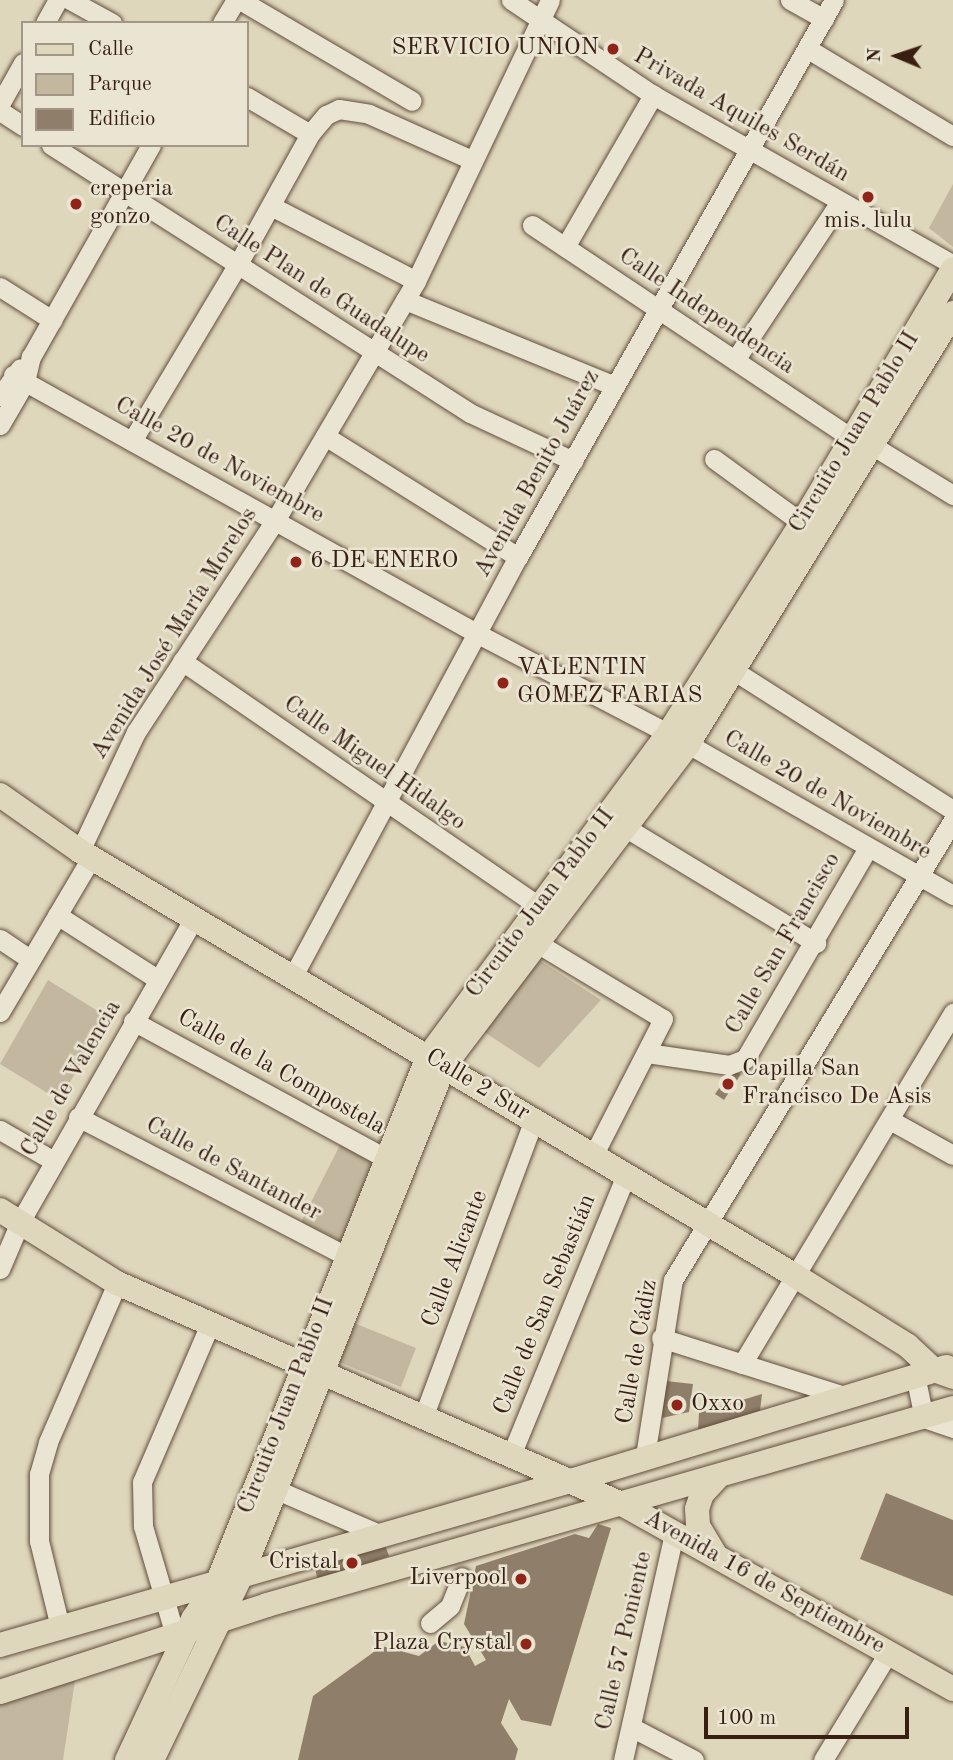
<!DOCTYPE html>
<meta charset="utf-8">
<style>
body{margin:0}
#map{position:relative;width:953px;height:1760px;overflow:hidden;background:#dfd7bc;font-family:"Old Standard TT",serif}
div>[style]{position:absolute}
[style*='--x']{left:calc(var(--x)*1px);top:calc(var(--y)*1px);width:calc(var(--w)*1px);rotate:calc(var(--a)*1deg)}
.green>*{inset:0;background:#c3b89f}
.building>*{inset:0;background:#8f7f6a}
.roads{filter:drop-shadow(0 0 2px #624d3c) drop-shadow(0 0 2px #624d3c)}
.minor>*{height:19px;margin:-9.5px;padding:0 9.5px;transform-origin:9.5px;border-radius:9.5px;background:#eae5d3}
.major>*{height:24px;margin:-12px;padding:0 12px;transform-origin:12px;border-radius:12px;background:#dfd7bc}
.dots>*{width:19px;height:19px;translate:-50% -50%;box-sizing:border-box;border:4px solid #eae5d3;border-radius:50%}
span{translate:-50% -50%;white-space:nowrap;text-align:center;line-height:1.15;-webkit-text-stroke:5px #eae5d3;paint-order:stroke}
.poi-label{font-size:24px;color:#381f12}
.right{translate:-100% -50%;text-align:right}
.left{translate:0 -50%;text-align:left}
.street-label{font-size:24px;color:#381f12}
.legend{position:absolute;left:21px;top:21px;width:228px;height:126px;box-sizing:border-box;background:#eae5d3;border:2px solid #a39686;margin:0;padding:9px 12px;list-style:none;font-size:21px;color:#381f12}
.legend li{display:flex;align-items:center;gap:14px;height:35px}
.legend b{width:35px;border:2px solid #a39686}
.north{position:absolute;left:862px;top:21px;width:70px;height:70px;-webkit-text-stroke:5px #eae5d3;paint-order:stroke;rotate:272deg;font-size:19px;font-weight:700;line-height:28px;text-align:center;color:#381f12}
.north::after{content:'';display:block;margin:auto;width:24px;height:32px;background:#381f12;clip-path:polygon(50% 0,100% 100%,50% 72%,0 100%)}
.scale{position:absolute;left:704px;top:1707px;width:205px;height:32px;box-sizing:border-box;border:4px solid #381f12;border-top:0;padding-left:9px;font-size:21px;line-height:24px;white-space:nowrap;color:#381f12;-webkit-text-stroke:5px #eae5d3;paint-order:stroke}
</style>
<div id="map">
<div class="green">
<i style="clip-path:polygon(953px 184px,953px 247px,929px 228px)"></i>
<i style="clip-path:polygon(539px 960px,601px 1000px,539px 1068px,481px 1030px)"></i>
<i style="clip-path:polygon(48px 980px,109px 1018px,59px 1100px,0 1064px)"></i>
<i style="clip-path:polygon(340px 1145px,380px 1161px,347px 1244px,301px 1222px)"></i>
<i style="clip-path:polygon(354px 1323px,416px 1348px,401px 1387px,339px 1362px)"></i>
<i style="clip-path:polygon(76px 1674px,63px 1760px,0 1760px,0 1699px)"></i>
</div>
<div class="building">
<i style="clip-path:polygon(731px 1071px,741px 1074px,724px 1100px,715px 1094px)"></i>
<i style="clip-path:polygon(666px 1381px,693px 1384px,689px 1412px,662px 1418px)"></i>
<i style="clip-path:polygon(762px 1394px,760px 1411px,698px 1430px,699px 1413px)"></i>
<i style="clip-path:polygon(886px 1493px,953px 1520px,953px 1596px,860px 1559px)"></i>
<i style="clip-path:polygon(598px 1524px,611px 1528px,551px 1726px,521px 1720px,509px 1699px,501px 1723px,518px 1749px,515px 1760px,298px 1760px,313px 1696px,382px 1646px,419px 1656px,439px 1641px,465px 1647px,475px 1666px,486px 1660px,464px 1624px,476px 1566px,575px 1534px,589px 1538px)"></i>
<i style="clip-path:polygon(385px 1545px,389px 1556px,318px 1580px,315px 1569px)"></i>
</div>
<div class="roads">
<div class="minor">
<i style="--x:70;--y:0;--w:48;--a:28.7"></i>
<i style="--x:240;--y:0;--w:199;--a:30.4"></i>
<i style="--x:511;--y:0;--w:171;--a:33.8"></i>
<i style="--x:653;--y:95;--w:345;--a:29.5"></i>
<i style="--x:790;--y:0;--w:39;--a:29"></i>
<i style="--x:45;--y:23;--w:26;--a:-61"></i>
<i style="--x:222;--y:23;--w:27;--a:-59"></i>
<i style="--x:808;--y:49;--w:169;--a:31"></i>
<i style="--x:247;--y:97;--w:73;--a:30.4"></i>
<i style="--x:0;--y:104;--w:47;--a:-60.7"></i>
<i style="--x:0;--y:111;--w:27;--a:33"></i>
<i style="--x:51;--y:145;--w:497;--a:32.6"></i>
<i style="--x:470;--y:413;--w:114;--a:25"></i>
<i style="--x:271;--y:206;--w:163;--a:27.3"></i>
<i style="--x:532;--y:225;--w:386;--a:33.7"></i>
<i style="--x:565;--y:247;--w:176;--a:-59.9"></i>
<i style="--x:0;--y:287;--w:62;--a:32.4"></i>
<i style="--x:405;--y:300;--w:227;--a:22.3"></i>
<i style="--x:735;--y:360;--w:190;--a:-56.4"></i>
<i style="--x:13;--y:375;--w:532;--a:29.12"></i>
<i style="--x:478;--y:634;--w:237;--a:27.6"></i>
<i style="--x:688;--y:744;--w:305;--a:29.7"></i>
<i style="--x:0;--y:396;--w:34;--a:-54"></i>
<i style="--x:0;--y:425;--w:50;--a:-59.8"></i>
<i style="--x:25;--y:382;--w:26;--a:-77"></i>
<i style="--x:31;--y:357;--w:244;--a:-60.5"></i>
<i style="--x:325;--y:436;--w:228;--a:32.1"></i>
<i style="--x:132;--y:441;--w:206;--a:-59.1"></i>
<i style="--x:238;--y:264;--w:149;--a:-61"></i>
<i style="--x:310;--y:134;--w:25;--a:-50"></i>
<i style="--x:326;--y:115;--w:14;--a:-25"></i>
<i style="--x:339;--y:109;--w:30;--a:9"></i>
<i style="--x:369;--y:114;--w:113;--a:24.1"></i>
<i style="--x:873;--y:446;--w:94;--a:31.5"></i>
<i style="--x:714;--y:459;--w:109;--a:36"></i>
<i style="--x:182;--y:661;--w:433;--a:34.5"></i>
<i style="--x:736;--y:672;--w:257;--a:32.5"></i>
<i style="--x:623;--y:826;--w:226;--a:31.2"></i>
<i style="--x:80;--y:851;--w:132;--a:-64.8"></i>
<i style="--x:136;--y:732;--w:255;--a:-56.7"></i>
<i style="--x:276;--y:519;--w:276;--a:-59.5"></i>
<i style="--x:416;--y:281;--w:311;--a:-64.5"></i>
<i style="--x:57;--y:915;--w:119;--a:32.6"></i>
<i style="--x:0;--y:939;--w:37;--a:34"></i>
<i style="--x:537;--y:943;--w:147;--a:31.1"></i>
<i style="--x:663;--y:1019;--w:154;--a:117.1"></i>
<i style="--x:293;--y:976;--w:476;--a:-61.8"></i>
<i style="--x:518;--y:557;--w:640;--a:-60.43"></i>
<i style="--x:0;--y:1012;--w:179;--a:-59.4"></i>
<i style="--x:133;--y:1021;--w:304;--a:28.5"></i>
<i style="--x:647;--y:1053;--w:83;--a:8.3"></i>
<i style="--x:729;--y:1065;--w:17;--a:-21"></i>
<i style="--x:745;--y:1059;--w:244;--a:-59.8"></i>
<i style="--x:78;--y:1117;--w:318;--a:27.4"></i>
<i style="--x:890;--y:1120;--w:72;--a:29.1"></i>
<i style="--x:0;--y:1130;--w:62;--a:29.9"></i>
<i style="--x:0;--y:1269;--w:51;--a:-66.9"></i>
<i style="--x:20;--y:1222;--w:350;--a:-60.2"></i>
<i style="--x:661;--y:1338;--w:192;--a:17.6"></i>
<i style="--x:742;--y:1364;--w:410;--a:-59"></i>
<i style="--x:915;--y:1375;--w:44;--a:78.2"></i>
<i style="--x:924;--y:1418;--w:31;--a:19"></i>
<i style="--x:424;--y:1415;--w:315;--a:-69.6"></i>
<i style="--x:512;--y:1453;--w:300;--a:-67.7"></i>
<i style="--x:645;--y:1456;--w:178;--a:-81"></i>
<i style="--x:673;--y:1280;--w:539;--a:-58.67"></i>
<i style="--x:277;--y:1490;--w:111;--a:23.3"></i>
<i style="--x:430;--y:1623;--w:26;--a:-40"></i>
<i style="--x:450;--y:1606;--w:31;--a:-68"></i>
<i style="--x:60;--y:1627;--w:89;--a:-103.7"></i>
<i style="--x:39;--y:1541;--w:67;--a:-90"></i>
<i style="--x:39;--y:1474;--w:33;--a:-74"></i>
<i style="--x:48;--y:1442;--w:173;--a:-66.5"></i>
<i style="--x:175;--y:1635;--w:114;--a:-106.4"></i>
<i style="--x:143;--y:1526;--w:44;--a:-91.3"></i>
<i style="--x:142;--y:1482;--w:172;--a:-66.7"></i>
<i style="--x:631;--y:1727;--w:71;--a:27.6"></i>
<i style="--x:623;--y:1760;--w:233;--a:-77.3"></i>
<i style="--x:823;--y:1760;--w:125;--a:-58.7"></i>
</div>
<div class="major">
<i style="--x:0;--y:795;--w:98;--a:35"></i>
<i style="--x:80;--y:851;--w:830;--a:30.7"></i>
<i style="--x:794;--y:1275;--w:134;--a:31.9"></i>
<i style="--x:908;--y:1346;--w:35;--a:43"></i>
<i style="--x:934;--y:1370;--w:20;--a:20"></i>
<i style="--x:0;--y:1210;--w:138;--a:32"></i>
<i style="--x:117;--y:1283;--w:553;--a:23.65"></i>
<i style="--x:624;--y:1505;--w:377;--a:29.2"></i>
<i style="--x:716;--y:1556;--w:35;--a:-121"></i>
<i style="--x:698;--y:1526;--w:17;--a:-93"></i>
<i style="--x:697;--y:1509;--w:16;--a:-72"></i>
<i style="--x:702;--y:1494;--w:22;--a:-47"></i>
<i style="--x:220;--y:1616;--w:32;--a:-95"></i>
<i style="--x:217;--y:1584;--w:568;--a:-68.18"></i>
<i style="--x:428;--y:1057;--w:402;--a:-53.4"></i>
<i style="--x:668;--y:734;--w:250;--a:-57.6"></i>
<i style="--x:802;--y:523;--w:295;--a:-59.3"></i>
<i style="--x:0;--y:1645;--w:597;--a:-16.04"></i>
<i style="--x:574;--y:1480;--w:389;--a:-16.9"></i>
<i style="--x:0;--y:1692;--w:281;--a:-18"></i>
<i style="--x:267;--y:1605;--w:714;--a:-16.02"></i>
<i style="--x:127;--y:1760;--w:156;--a:-64.9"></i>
<i style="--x:193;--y:1619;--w:42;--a:-55.6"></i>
<i style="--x:152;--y:1760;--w:207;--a:-64.2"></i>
<i style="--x:242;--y:1574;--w:547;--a:-68.32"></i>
<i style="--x:444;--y:1066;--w:404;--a:-52.8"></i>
<i style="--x:688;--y:744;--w:506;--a:-58.41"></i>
</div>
</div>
<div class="dots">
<i style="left:613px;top:49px;background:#8f2418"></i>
<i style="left:868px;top:197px;background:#8f2418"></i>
<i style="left:76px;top:204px;background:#8f2418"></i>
<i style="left:296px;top:562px;background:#8f2418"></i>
<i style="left:503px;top:683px;background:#8f2418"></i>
<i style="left:728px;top:1084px;background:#8f2418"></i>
<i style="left:677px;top:1405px;background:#8f2418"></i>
<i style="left:352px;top:1563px;background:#8f2418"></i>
<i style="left:521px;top:1579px;background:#8f2418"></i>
<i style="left:526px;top:1644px;background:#8f2418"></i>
</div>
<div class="poi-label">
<span class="right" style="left:599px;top:49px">SERVICIO UNION</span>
<span class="left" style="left:90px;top:204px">creperia<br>gonzo</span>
<span style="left:868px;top:222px">mis. lulu</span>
<span class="left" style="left:310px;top:562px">6 DE ENERO</span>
<span class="left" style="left:517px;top:683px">VALENTIN<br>GOMEZ FARIAS</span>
<span class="left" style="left:742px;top:1084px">Capilla San<br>Francisco De Asis</span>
<span class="left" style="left:691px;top:1405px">Oxxo</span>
<span class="right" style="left:338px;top:1563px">Cristal</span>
<span class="right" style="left:507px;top:1579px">Liverpool</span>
<span class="right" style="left:512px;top:1644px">Plaza Crystal</span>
</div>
<div class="street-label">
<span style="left:741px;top:116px;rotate:30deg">Privada Aquiles Serdán</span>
<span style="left:321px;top:290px;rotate:33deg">Calle Plan de Guadalupe</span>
<span style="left:706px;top:312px;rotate:34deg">Calle Independencia</span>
<span style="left:855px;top:433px;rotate:-59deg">Circuito Juan Pablo II</span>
<span style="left:219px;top:461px;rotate:29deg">Calle 20 de Noviembre</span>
<span style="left:538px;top:474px;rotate:-61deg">Avenida Benito Juárez</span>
<span style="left:175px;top:634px;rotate:-58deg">Avenida José María Morelos</span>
<span style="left:374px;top:764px;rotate:35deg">Calle Miguel Hidalgo</span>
<span style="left:827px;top:796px;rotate:30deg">Calle 20 de Noviembre</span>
<span style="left:541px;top:904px;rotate:-53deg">Circuito Juan Pablo II</span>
<span style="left:784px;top:944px;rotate:-60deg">Calle San Francisco</span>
<span style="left:281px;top:1073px;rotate:29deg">Calle de la Compostela</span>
<span style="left:72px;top:1079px;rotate:-60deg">Calle de Valencia</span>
<span style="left:477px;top:1086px;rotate:31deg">Calle 2 Sur</span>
<span style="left:233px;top:1170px;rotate:28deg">Calle de Santander</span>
<span style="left:456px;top:1259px;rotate:-69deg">Calle Alicante</span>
<span style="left:546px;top:1305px;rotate:-68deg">Calle de San Sebastián</span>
<span style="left:638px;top:1352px;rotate:-80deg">Calle de Cádiz</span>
<span style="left:287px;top:1406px;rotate:-69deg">Circuito Juan Pablo II</span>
<span style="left:764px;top:1583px;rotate:29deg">Avenida 16 de Septiembre</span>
<span style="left:625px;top:1641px;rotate:-77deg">Calle 57 Poniente</span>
</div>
<ul class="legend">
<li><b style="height:9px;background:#dfd7bc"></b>Calle</li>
<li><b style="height:19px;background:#c3b89f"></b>Parque</li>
<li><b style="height:19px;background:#8f7f6a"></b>Edificio</li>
</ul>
<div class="north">N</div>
<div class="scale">100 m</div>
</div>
